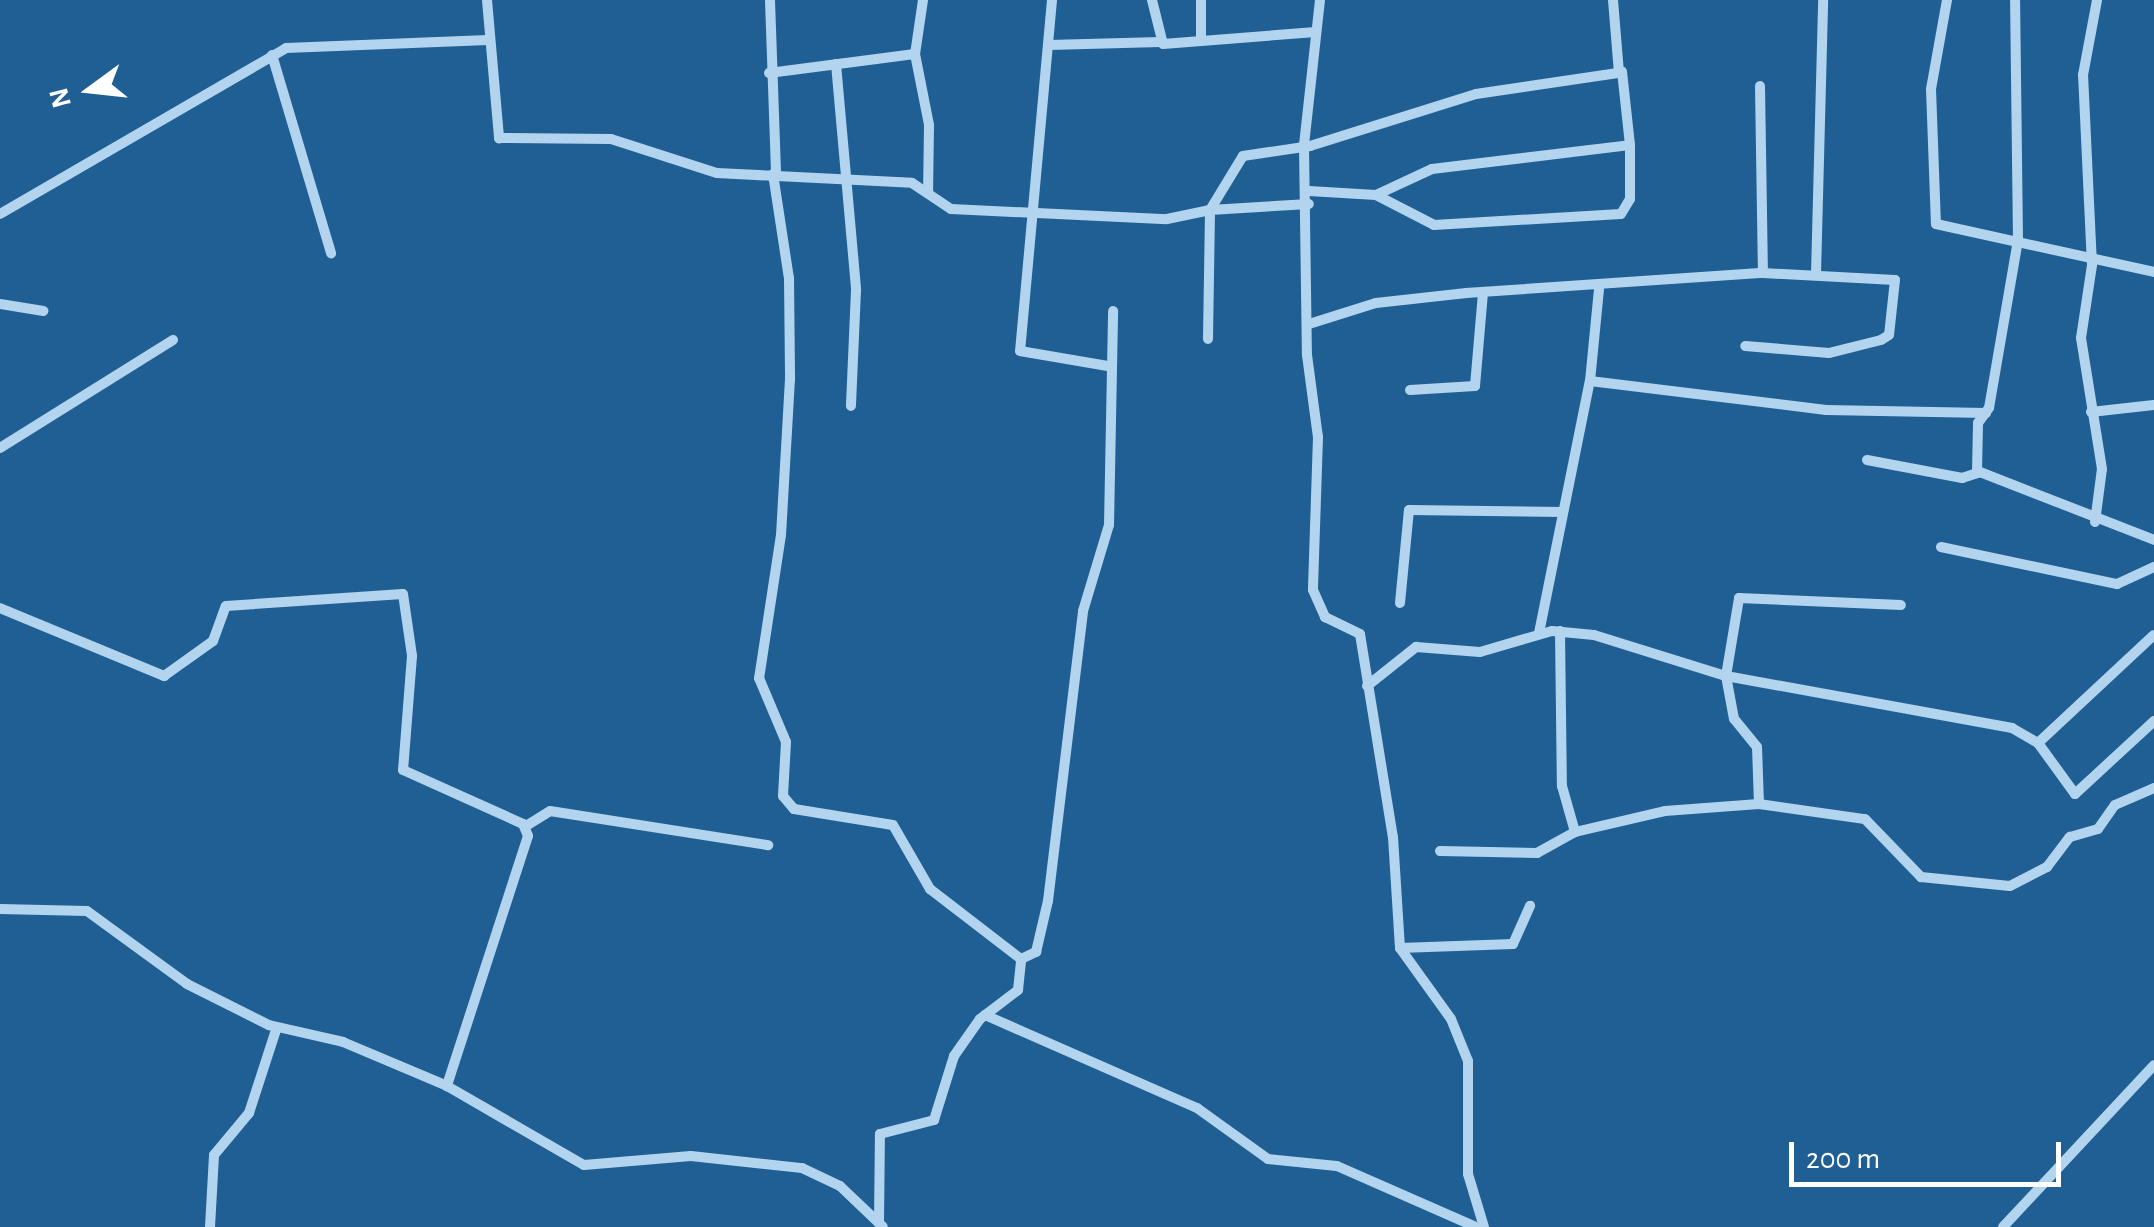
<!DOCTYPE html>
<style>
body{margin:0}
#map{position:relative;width:2154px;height:1227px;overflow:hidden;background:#205f94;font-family:"Alegreya Sans",sans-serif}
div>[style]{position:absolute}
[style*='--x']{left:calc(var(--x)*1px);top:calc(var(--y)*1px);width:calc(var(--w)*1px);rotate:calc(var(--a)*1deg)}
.minor>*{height:10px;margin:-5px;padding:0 5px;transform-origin:5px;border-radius:5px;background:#b2d4ee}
span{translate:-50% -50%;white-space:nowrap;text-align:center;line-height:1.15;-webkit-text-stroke:9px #205f94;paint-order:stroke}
.north{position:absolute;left:40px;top:40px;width:100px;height:100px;-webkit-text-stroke:8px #205f94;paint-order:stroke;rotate:255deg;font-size:28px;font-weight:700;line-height:40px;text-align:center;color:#fff}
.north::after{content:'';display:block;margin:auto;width:35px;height:45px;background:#fff;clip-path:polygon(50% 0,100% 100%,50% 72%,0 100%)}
.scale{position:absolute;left:1789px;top:1142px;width:272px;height:45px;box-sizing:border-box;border:5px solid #fff;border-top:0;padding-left:12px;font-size:30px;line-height:35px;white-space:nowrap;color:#fff;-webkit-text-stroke:8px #205f94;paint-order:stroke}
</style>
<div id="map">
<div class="minor">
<i style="--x:487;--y:0;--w:139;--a:85"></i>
<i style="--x:499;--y:138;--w:112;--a:0.5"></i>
<i style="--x:611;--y:139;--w:111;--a:17.8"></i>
<i style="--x:717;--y:173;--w:195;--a:2.9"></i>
<i style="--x:912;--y:183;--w:47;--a:33.7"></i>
<i style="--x:951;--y:209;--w:216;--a:2.7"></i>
<i style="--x:1167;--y:219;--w:44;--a:-11.8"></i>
<i style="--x:1210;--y:210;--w:63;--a:-58.6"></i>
<i style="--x:1243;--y:156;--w:68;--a:-8.5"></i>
<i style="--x:1310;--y:146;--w:174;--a:-17.4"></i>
<i style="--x:1476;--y:94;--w:145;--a:-8.4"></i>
<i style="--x:1619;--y:73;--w:73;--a:-94.7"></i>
<i style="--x:770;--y:0;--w:174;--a:88"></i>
<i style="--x:923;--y:0;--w:55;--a:98.4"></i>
<i style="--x:915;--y:54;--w:72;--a:78.8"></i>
<i style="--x:929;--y:125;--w:68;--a:90.8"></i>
<i style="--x:1052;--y:0;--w:352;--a:95.2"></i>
<i style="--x:1020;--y:351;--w:89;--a:9.7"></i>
<i style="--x:1152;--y:0;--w:45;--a:76"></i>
<i style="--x:1163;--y:44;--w:153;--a:-4.5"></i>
<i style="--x:1320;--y:0;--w:147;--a:96.3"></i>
<i style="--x:1304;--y:146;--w:209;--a:89.2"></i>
<i style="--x:1307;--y:355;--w:83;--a:82.4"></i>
<i style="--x:1318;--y:437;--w:153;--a:91.9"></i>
<i style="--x:1313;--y:590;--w:30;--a:66"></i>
<i style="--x:1325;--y:617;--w:39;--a:26"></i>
<i style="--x:1360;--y:634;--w:206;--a:80.8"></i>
<i style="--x:1393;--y:837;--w:111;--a:86.4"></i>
<i style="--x:1400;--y:948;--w:87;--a:54.3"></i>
<i style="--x:1451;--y:1019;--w:45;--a:68"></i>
<i style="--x:1468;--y:1061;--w:113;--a:90"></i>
<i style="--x:1468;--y:1174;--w:55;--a:73.2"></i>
<i style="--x:1947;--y:0;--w:90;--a:100.2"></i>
<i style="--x:1931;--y:89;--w:135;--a:87.9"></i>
<i style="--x:1936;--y:224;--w:223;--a:12.4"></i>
<i style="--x:1201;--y:41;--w:41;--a:-90"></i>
<i style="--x:1049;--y:45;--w:111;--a:-1.5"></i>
<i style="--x:272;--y:55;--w:207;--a:73.4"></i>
<i style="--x:836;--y:64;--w:227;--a:84.9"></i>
<i style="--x:856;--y:290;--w:116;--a:92.5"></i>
<i style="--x:769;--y:73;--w:147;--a:-7.4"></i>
<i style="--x:1760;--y:86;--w:187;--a:89.1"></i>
<i style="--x:773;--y:174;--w:105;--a:81.3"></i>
<i style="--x:789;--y:278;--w:101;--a:89.4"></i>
<i style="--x:790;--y:379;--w:156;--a:93.3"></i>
<i style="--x:781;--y:535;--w:145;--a:98.7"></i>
<i style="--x:759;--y:678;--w:69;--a:67.1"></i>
<i style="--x:786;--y:742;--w:54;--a:93.2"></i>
<i style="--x:783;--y:796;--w:17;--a:50"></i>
<i style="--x:794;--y:809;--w:100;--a:9.2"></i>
<i style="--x:893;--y:825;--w:74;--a:60"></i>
<i style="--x:930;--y:889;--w:115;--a:37.6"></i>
<i style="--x:1309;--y:191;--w:67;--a:3.4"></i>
<i style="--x:1376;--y:195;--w:62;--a:-24.9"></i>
<i style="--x:1432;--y:169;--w:199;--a:-6.9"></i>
<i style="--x:1630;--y:145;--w:74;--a:-96.2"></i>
<i style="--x:1376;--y:195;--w:65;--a:27.3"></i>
<i style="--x:1434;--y:225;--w:187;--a:-3.4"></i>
<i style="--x:1621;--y:214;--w:17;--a:-59"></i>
<i style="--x:1630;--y:199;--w:54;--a:-90"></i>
<i style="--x:0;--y:214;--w:331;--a:-30.1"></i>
<i style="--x:286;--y:48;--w:202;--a:-2.3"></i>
<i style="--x:1816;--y:274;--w:274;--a:-88.5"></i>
<i style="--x:0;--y:304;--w:44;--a:9.2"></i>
<i style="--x:1309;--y:324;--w:70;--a:-17.4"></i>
<i style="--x:1376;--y:303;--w:91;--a:-6.3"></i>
<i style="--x:1466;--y:293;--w:298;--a:-3.9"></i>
<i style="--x:1763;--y:273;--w:132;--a:3"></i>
<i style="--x:1895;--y:280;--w:55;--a:96.2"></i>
<i style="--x:1889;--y:335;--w:9;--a:148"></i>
<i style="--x:1881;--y:340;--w:54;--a:166"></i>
<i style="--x:1829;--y:353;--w:84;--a:-175.2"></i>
<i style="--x:1208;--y:339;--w:129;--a:-89.1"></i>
<i style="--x:1210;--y:210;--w:99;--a:-3.5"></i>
<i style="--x:1590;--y:381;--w:238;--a:7"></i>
<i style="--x:1826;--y:410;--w:160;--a:1.1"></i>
<i style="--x:1410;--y:390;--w:65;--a:-3.5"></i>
<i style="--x:1475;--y:386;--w:93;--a:-85.1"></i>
<i style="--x:2091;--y:412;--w:63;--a:-6.3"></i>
<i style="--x:0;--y:448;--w:204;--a:-32"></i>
<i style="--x:1867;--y:460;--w:97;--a:10.7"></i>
<i style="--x:1962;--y:478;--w:19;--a:-18"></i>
<i style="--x:1980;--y:472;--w:187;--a:21.3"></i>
<i style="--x:1977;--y:472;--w:49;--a:-88.8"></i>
<i style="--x:1978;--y:423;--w:19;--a:-54"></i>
<i style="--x:1989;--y:408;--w:170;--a:-80.2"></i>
<i style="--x:2018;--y:240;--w:240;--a:-90.7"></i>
<i style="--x:2095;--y:522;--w:53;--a:-82.5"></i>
<i style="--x:2102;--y:469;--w:133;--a:-99.1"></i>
<i style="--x:2081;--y:338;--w:74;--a:-81.4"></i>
<i style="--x:2092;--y:265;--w:190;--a:-92.7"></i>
<i style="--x:2083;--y:75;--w:76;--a:-79.4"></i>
<i style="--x:1941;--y:547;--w:180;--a:11.9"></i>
<i style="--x:2117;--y:584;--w:41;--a:-24.7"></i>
<i style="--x:1400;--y:603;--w:93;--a:-84.5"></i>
<i style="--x:1409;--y:510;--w:154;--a:0.7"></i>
<i style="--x:0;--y:608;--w:178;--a:22.5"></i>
<i style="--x:164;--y:676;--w:60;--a:-35.5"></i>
<i style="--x:213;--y:641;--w:37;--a:-70"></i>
<i style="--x:226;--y:606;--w:177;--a:-3.9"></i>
<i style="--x:403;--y:594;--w:63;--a:81.7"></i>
<i style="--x:412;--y:656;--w:114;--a:94.5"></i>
<i style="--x:403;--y:770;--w:132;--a:24.2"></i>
<i style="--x:523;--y:824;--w:13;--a:67"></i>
<i style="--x:528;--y:836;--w:263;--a:108"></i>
<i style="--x:1560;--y:631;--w:155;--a:89.3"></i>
<i style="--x:1562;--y:786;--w:48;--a:74.2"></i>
<i style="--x:1539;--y:633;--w:257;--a:-78.6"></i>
<i style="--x:1590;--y:381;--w:92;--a:-84.4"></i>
<i style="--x:1367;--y:686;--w:63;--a:-38.5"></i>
<i style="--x:1416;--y:647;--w:64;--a:4.5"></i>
<i style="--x:1480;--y:652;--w:75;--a:-16.3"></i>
<i style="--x:1552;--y:631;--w:42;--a:5.4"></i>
<i style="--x:1594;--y:635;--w:138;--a:17.3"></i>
<i style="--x:1726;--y:676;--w:291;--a:10.3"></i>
<i style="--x:2012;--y:728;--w:30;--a:30"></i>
<i style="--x:2038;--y:743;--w:63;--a:54"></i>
<i style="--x:2075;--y:794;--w:108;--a:-42.7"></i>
<i style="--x:2038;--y:743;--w:158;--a:-43"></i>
<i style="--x:1759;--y:804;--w:57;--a:-92"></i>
<i style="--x:1757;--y:747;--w:36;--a:-129"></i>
<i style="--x:1734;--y:719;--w:44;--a:-100.5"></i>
<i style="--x:1726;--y:676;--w:79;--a:-80.5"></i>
<i style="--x:1739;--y:598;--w:162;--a:2.5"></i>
<i style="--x:526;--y:826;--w:28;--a:-32"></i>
<i style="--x:550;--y:811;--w:221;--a:8.9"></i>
<i style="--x:1440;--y:851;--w:97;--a:1.2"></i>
<i style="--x:1537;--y:853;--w:43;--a:-28.9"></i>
<i style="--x:1575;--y:832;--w:92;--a:-13.1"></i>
<i style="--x:1665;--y:811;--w:94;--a:-4.3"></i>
<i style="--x:1759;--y:804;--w:107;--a:8.1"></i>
<i style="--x:1865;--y:819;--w:81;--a:46"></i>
<i style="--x:1921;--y:877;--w:89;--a:5.8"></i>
<i style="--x:2010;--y:886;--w:42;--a:-27.2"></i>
<i style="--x:2047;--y:867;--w:38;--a:-53"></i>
<i style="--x:2070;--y:837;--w:29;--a:-16"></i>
<i style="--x:2098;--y:829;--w:29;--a:-55"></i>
<i style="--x:2115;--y:805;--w:43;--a:-23.6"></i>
<i style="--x:0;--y:909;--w:87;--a:1.3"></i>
<i style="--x:87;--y:911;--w:124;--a:36.1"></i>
<i style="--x:187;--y:984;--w:92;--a:26.6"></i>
<i style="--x:269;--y:1025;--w:76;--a:12.9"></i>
<i style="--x:343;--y:1042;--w:113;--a:22.9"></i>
<i style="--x:447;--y:1086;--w:158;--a:30"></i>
<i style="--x:584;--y:1165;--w:107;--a:-4.8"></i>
<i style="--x:691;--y:1156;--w:112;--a:6.2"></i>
<i style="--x:802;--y:1168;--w:42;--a:25.3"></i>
<i style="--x:840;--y:1186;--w:59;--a:43.6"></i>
<i style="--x:1400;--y:948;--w:113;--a:-2"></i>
<i style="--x:1513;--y:944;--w:42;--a:-65.9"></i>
<i style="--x:1021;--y:959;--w:17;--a:-25"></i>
<i style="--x:1036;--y:952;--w:52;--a:-76.8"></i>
<i style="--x:1048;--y:901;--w:292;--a:-83.1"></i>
<i style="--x:1083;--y:611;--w:90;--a:-73.2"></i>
<i style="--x:1109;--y:525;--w:214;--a:-88.9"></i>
<i style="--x:985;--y:1015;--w:232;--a:23.7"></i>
<i style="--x:1197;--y:1108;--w:87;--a:35.7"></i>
<i style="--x:1268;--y:1159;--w:69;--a:5.8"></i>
<i style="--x:1337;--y:1166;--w:152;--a:23.7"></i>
<i style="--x:879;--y:1223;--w:89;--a:-89.4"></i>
<i style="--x:880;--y:1134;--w:56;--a:-14.5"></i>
<i style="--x:934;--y:1120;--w:67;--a:-72.6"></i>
<i style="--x:954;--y:1056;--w:45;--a:-54.9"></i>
<i style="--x:980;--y:1019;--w:48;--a:-37.3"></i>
<i style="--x:1018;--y:990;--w:31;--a:-84"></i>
<i style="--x:210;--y:1227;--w:72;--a:-86.8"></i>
<i style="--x:214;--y:1155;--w:55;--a:-50.2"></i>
<i style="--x:249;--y:1113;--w:90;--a:-72"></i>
<i style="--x:2003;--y:1227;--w:221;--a:-47"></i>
</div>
<div class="north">N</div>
<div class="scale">200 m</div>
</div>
